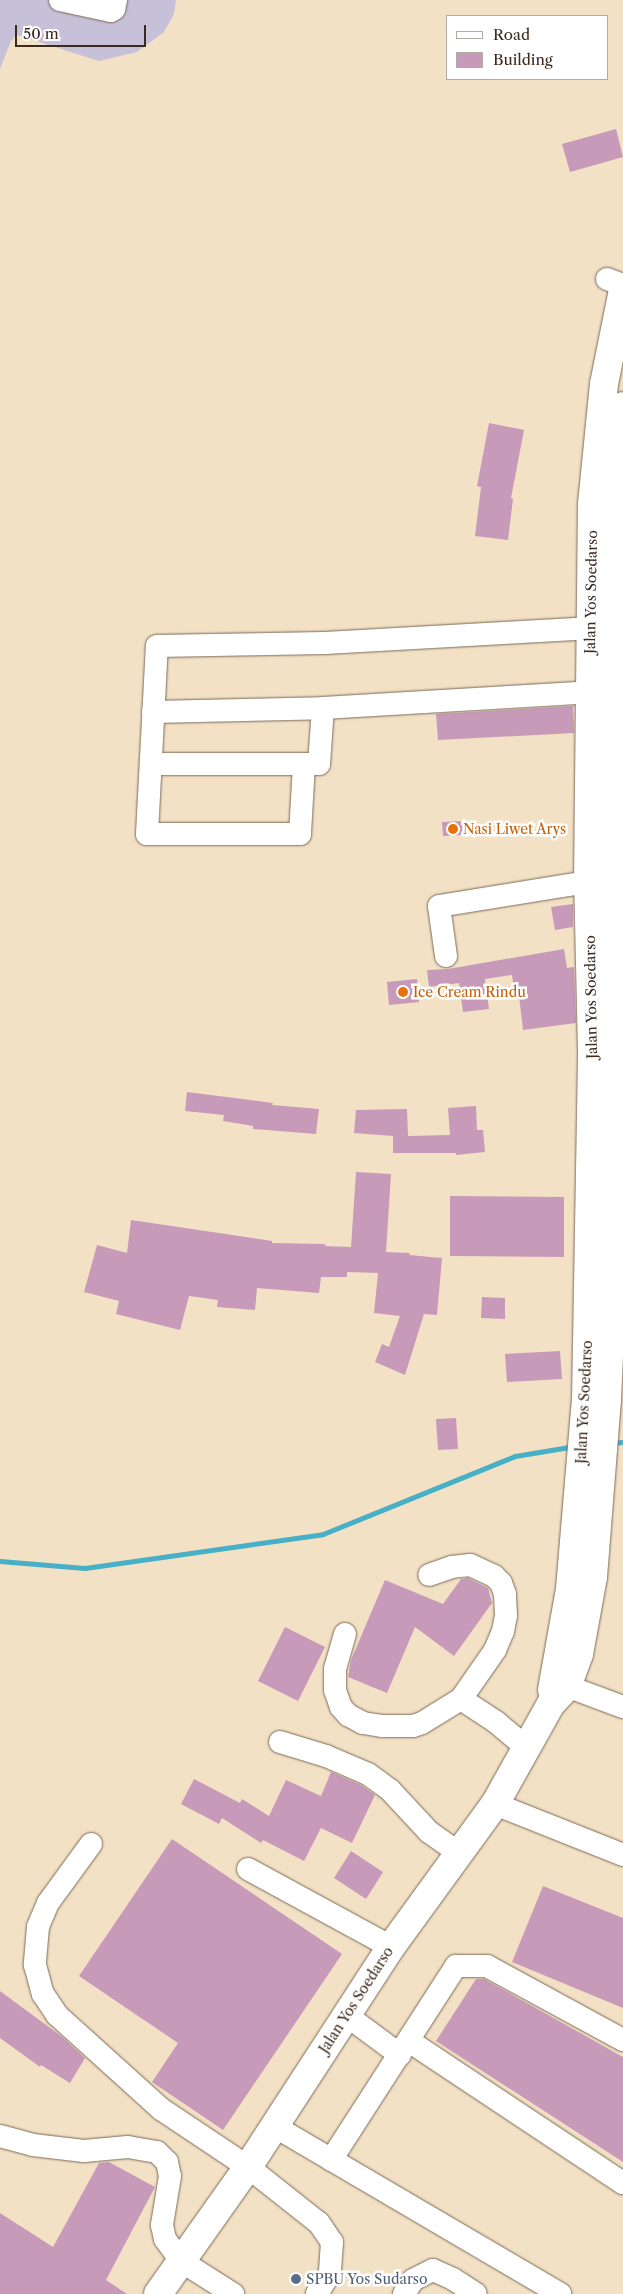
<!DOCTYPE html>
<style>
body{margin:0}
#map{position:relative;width:623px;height:2294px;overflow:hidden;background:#f3e1c5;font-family:"Libre Caslon Text",serif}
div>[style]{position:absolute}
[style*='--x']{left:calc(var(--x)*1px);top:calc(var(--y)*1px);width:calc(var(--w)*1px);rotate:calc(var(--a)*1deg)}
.industrial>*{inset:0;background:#c7c0d9}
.stream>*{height:5px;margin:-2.5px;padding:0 2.5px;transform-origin:2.5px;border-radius:2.5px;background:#47afc6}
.building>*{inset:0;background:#c79ab9}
.roads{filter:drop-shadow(0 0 1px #7b6a58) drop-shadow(0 0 1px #7b6a58)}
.minor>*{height:22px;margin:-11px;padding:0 11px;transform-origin:11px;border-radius:11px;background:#fff}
.highway>*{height:28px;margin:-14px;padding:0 14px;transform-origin:14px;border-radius:14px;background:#fff}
.dots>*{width:14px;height:14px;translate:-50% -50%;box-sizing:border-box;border:2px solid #fff;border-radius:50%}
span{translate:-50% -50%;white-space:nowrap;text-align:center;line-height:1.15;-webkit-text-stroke:5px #fff;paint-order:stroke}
.street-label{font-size:14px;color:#3b2a1e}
.food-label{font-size:14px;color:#c56008}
.left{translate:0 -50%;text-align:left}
.service-label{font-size:14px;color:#4e5e75}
.legend{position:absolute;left:446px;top:15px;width:162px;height:65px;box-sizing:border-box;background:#fff;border:1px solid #b1aaa5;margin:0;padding:6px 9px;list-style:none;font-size:15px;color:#3b2a1e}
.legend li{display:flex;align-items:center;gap:10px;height:25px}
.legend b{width:25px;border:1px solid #b1aaa5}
.scale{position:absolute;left:15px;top:25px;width:131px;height:22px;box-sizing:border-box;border:2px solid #3b2a1e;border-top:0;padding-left:6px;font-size:15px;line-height:18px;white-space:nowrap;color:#3b2a1e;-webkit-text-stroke:4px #fff;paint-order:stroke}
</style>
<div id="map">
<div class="industrial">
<i style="clip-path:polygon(0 0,176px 0,174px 14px,164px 32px,137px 52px,99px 61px,17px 35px,11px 41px,0 69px)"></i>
</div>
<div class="stream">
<i style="--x:611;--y:1443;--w:12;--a:-5"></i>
<i style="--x:0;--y:1561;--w:85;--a:4.7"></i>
<i style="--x:85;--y:1568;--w:240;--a:-8.1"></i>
<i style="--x:323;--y:1534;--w:207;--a:-22.1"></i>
<i style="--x:515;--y:1456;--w:61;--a:-9.5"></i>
</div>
<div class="building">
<i style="clip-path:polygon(616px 129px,623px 157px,570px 172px,562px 144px)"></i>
<i style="clip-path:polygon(489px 423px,524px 430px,511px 498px,513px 499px,508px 540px,475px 536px,481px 487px,477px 486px)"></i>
<i style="clip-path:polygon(573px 706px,574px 733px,438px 740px,436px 714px)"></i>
<i style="clip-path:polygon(463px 821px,464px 835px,443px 836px,442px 822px)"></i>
<i style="clip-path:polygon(573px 904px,573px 927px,555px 930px,551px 907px)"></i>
<i style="clip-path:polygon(564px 949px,567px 968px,574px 967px,576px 1023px,523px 1030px,519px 995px,515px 996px,512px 975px,485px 979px,489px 1009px,463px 1012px,459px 983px,429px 987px,427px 970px,448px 969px)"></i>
<i style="clip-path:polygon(417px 979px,419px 1002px,389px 1005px,387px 982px)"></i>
<i style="clip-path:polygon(187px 1092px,273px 1103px,272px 1105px,319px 1109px,316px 1134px,253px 1129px,253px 1126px,223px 1121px,224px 1115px,185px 1111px)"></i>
<i style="clip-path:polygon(476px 1106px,477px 1130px,483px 1130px,485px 1152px,456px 1155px,456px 1153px,393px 1153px,393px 1136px,354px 1133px,356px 1110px,407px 1109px,408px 1136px,450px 1135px,448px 1108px)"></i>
<i style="clip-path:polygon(356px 1172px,391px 1174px,386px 1252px,410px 1253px,409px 1255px,442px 1258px,437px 1315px,424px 1314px,405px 1375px,375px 1362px,382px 1344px,389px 1347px,400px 1316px,374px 1313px,378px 1273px,347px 1272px,347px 1277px,321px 1277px,319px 1293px,257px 1288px,255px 1310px,217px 1307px,218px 1300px,189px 1296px,180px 1330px,116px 1314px,119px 1301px,84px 1292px,97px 1245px,127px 1253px,131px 1220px,272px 1241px,272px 1243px,325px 1244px,325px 1246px,351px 1247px)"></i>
<i style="clip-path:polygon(450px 1196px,564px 1197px,564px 1257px,450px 1256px)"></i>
<i style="clip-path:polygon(482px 1297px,505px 1298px,505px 1319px,481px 1318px)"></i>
<i style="clip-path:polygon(560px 1351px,562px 1379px,507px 1382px,505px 1354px)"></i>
<i style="clip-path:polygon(456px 1418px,458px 1449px,438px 1450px,436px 1419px)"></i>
<i style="clip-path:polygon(468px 1578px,488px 1588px,492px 1603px,454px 1656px,415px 1627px,387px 1693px,348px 1677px,351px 1660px,385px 1580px,443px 1604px,461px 1579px)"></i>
<i style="clip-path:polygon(285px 1627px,325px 1647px,298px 1701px,258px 1681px)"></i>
<i style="clip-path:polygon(331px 1772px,361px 1785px,375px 1795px,352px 1843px,321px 1828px,304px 1861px,263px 1840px,261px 1843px,222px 1818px,219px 1824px,181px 1804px,194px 1779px,240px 1803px,242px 1799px,269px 1816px,286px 1780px,321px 1796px)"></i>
<i style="clip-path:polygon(172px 1839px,342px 1954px,223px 2130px,152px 2082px,178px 2043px,79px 1976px)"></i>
<i style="clip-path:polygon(351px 1851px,383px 1872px,366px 1899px,334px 1878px)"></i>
<i style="clip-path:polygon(543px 1886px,623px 1918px,623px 2008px,512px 1962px)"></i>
<i style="clip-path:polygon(476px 1979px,484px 1979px,623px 2057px,623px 2162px,436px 2041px)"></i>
<i style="clip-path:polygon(0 1991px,61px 2036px,85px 2058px,70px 2083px,41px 2065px,40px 2067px,0 2038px)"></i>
<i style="clip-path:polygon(109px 2162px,155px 2187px,106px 2280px,127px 2294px,0 2294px,0 2213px,53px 2247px,99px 2163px)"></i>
</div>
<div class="roads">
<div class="minor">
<i style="--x:60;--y:0;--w:52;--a:12.2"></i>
<i style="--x:111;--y:11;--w:4;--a:-34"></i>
<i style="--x:114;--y:9;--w:9;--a:-77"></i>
<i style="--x:607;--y:279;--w:17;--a:21"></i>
<i style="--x:153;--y:712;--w:170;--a:-1.3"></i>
<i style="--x:323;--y:708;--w:284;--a:-3.4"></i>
<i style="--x:151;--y:764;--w:168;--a:0"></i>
<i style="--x:319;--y:764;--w:56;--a:-85.9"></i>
<i style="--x:304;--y:764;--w:70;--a:93.3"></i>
<i style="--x:300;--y:834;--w:153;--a:180"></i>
<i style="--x:147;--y:834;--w:188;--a:-87"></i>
<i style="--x:157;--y:646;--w:168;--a:-1"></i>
<i style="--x:325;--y:643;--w:282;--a:-3.2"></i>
<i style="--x:446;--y:956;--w:50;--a:-98"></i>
<i style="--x:439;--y:906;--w:151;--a:-9.2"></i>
<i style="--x:345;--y:1634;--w:36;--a:106"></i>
<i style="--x:335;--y:1669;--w:21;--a:90"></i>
<i style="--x:335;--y:1690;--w:18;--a:71"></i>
<i style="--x:341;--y:1707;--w:11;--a:49"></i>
<i style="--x:348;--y:1715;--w:17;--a:28"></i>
<i style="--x:363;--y:1723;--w:20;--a:9"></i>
<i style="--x:383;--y:1726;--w:30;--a:0"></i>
<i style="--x:413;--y:1726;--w:9;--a:-18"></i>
<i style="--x:422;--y:1723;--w:46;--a:-31.6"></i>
<i style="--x:461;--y:1699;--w:60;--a:-55.2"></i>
<i style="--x:495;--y:1650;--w:21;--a:-67"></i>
<i style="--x:503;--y:1631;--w:16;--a:-79"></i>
<i style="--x:506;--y:1615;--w:21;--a:-93"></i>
<i style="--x:505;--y:1594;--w:12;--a:-110"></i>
<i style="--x:501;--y:1583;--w:10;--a:-135"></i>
<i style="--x:494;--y:1576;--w:26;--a:-155"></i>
<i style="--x:470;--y:1565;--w:18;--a:174"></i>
<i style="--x:452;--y:1567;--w:24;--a:161"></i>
<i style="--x:553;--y:1681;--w:75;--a:20.4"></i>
<i style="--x:461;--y:1699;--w:42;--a:33.3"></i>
<i style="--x:496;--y:1722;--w:40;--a:40"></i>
<i style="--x:280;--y:1742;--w:48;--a:16.9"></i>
<i style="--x:326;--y:1756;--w:46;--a:23.2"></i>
<i style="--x:368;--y:1774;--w:27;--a:36"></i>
<i style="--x:390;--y:1790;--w:57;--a:47.1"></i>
<i style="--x:429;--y:1832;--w:37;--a:35"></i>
<i style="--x:495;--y:1804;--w:138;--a:21.7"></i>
<i style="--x:91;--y:1844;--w:73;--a:126.1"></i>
<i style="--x:48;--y:1903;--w:26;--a:113"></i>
<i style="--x:38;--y:1927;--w:38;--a:95"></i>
<i style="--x:35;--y:1965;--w:30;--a:75"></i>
<i style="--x:43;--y:1994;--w:25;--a:56"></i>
<i style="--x:57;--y:2015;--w:140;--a:42.1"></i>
<i style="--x:161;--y:2109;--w:105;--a:33.7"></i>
<i style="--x:248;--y:2167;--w:90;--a:38.3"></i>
<i style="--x:319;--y:2223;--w:23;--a:56"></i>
<i style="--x:332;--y:2242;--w:31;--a:94"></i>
<i style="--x:330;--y:2273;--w:25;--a:122"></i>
<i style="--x:248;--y:1869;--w:163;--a:28.6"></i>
<i style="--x:346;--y:2015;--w:67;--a:36.5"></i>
<i style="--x:409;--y:2041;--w:257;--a:33.6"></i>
<i style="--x:274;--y:2126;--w:332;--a:30.4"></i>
<i style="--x:0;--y:2136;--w:34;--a:15"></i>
<i style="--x:33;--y:2145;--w:51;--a:6.7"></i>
<i style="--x:84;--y:2151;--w:44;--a:-5.2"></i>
<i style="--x:128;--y:2147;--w:29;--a:10"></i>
<i style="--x:157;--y:2152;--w:14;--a:45"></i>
<i style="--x:167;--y:2162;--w:14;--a:78"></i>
<i style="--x:170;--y:2176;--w:50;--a:99.3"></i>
<i style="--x:162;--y:2225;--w:14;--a:78"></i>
<i style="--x:165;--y:2239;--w:27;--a:54"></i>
<i style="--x:181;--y:2261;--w:62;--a:32.4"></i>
<i style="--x:331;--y:2160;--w:231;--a:-57.2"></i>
<i style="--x:456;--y:1966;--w:31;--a:0"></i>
<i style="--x:487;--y:1966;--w:155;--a:28.6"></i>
<i style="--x:404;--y:2294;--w:17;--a:-57"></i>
<i style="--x:413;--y:2280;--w:22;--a:-27"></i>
<i style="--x:433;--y:2270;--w:22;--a:24"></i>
<i style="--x:453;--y:2279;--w:27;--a:33"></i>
</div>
<div class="highway">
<i style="--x:552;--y:1690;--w:103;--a:-79.9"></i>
<i style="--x:570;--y:1589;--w:190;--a:-85.2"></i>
<i style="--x:586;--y:1400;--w:348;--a:-89"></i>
<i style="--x:592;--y:1052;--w:170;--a:-91.3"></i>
<i style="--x:588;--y:882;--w:378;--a:-89.4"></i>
<i style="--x:592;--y:504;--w:121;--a:-84.3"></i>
<i style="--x:604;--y:384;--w:96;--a:-78.6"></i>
<i style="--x:158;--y:2294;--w:156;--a:-54.7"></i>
<i style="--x:248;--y:2167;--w:262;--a:-57"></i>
<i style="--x:391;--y:1947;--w:177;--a:-54"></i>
<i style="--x:495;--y:1804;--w:115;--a:-60.8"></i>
<i style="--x:551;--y:1704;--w:23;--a:-47"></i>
<i style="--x:567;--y:1687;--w:35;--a:-70"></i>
<i style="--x:579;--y:1654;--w:78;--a:-79.7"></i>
<i style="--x:593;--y:1577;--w:178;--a:-85.5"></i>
<i style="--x:607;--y:1400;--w:110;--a:-87.4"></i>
<i style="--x:612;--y:1290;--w:238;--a:-89.3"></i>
<i style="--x:615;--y:1052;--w:464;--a:-90.2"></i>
<i style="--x:613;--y:588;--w:182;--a:-86.9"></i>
</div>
</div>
<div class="dots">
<i style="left:453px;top:829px;background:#e8710a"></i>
<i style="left:403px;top:992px;background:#e8710a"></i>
<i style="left:296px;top:2279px;background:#5c6f8a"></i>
</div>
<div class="street-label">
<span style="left:591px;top:592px;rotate:-89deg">Jalan Yos Soedarso</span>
<span style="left:591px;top:997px;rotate:-91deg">Jalan Yos Soedarso</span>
<span style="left:584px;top:1402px;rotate:-87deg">Jalan Yos Soedarso</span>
<span style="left:356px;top:2000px;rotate:-57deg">Jalan Yos Soedarso</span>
</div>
<div class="food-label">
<span class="left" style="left:463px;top:829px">Nasi Liwet Arys</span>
<span class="left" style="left:413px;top:992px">Ice Cream Rindu</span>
</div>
<div class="service-label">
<span class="left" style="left:306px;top:2279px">SPBU Yos Sudarso</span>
</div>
<ul class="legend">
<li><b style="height:6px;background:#fff"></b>Road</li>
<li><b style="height:14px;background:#c79ab9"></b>Building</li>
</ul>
<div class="scale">50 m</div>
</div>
